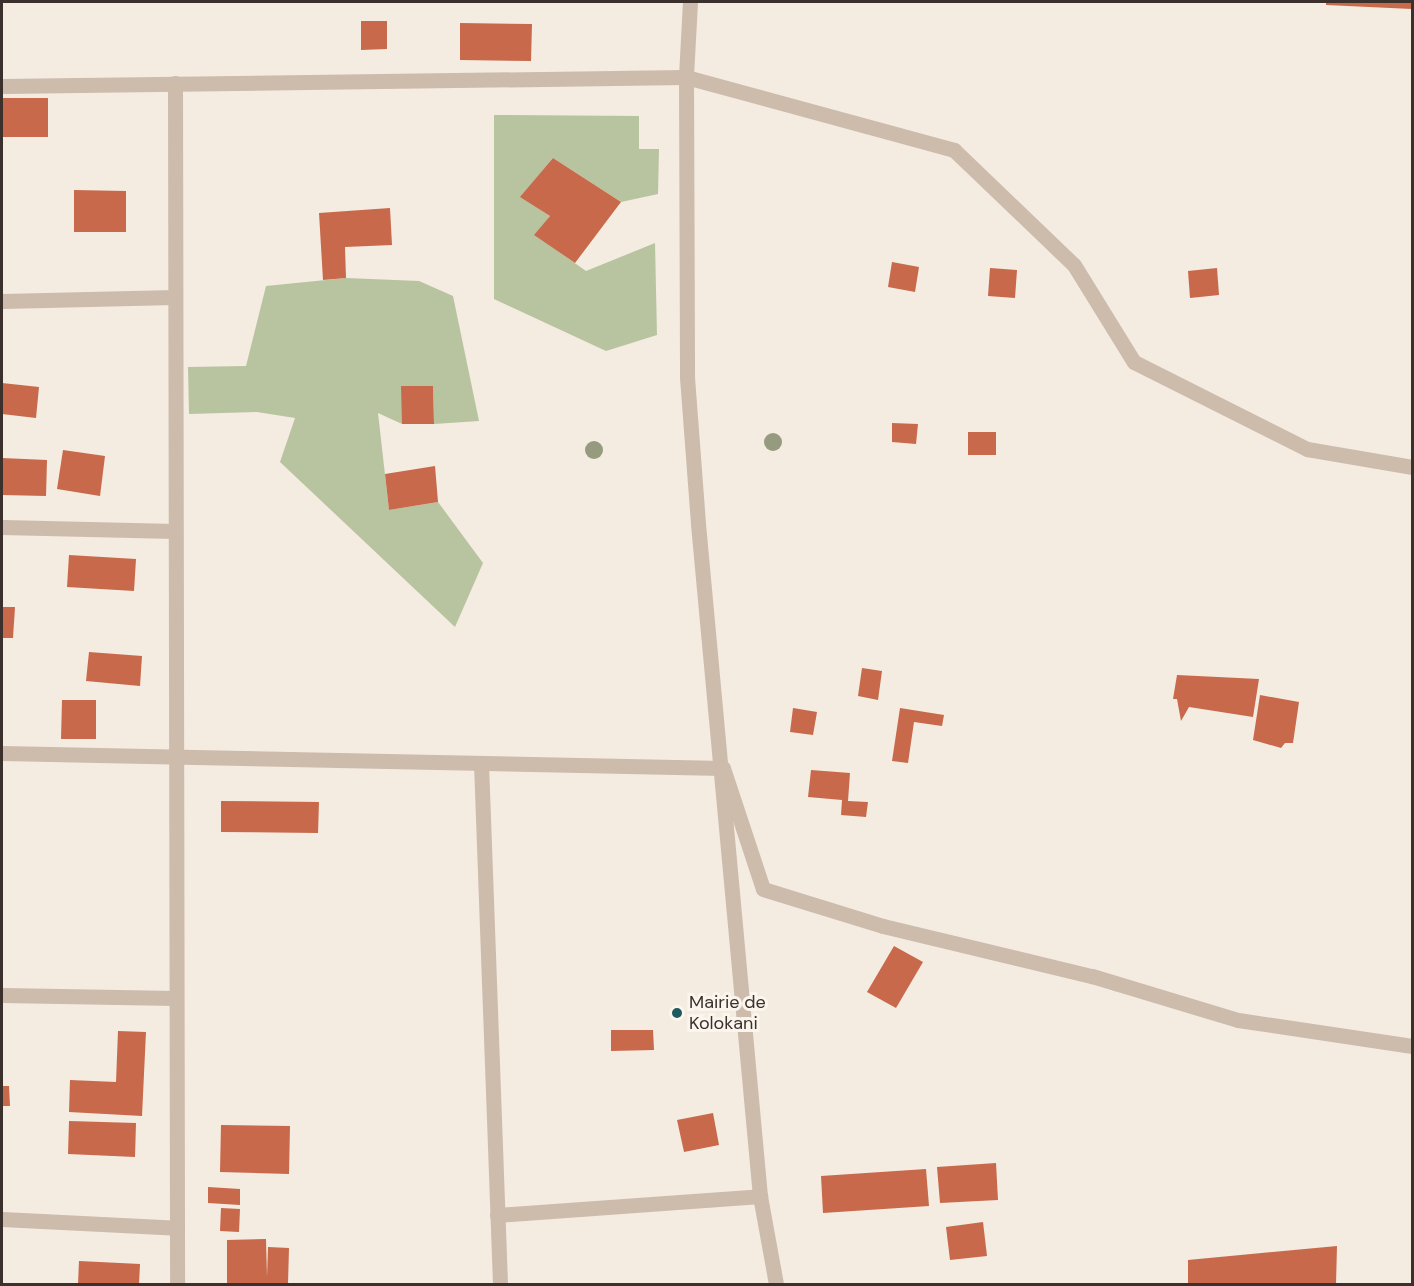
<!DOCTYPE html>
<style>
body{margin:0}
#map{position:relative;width:1414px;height:1286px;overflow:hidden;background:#f4ebe1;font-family:"DM Sans",sans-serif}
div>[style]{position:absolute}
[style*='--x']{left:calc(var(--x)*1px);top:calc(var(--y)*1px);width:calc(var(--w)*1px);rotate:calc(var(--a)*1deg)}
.green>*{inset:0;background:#b8c4a0}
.building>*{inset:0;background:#c8694b}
.street>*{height:15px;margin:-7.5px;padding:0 7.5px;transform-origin:7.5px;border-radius:7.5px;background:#cdbbac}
.trees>*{width:18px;height:18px;margin:-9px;border-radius:50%;background:#969b7f}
.dots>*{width:16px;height:16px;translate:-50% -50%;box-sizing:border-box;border:3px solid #fbf5ee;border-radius:50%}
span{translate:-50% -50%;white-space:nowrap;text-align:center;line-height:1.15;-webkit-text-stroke:6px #fbf5ee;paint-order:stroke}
.poi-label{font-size:18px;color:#3b302b}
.left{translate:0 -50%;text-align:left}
.frame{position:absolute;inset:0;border:3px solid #3b302b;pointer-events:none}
</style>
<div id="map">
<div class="green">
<i style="clip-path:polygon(494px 115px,639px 116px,639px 149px,659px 149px,658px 194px,621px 202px,553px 158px,521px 197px,550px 216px,535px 235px,586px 271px,655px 243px,657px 335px,606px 351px,494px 299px)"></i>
<i style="clip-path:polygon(346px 278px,419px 281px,453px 296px,479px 421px,434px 424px,433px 386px,402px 386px,402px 424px,378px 413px,389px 510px,438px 502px,483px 563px,455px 627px,280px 462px,295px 418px,257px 412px,189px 414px,188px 367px,246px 366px,266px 286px)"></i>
</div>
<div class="building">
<i style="clip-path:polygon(1326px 2px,1412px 2px,1412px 9px,1326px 5px)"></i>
<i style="clip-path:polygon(361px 21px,387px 21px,387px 49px,361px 50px)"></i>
<i style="clip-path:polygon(460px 23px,532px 24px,531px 61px,460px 60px)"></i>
<i style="clip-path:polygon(2px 98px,48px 98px,48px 137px,2px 137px)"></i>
<i style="clip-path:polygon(553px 158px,621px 202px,575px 263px,534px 235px,550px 216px,520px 197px)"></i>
<i style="clip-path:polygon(74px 190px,126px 191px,126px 232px,74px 232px)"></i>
<i style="clip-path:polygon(390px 208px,392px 245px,345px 247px,346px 278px,323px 280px,319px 213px)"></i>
<i style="clip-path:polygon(892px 262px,919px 267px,915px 292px,888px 287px)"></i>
<i style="clip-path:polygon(990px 268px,1017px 270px,1015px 298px,988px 296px)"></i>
<i style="clip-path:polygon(1217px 268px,1219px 295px,1190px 298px,1188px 271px)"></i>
<i style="clip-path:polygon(2px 383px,39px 387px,36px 418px,2px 414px)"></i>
<i style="clip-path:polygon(401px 386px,433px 386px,434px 424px,402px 424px)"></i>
<i style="clip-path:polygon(892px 423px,918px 424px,916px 444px,892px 442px)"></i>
<i style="clip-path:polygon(968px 432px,996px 432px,996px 455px,968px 455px)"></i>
<i style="clip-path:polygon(63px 450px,105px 456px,100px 496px,57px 489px)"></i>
<i style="clip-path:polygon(2px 458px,47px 460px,46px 496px,2px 495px)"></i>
<i style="clip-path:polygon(435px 466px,438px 502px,389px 510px,385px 474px)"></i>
<i style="clip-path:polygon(69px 555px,136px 559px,134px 591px,67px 587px)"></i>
<i style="clip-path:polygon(2px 607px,15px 607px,13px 638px,2px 638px)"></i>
<i style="clip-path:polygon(89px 652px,142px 656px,140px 686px,86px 681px)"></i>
<i style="clip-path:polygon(862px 668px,882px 671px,878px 700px,858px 696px)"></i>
<i style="clip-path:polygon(1177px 675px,1259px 679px,1253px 717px,1189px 707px,1181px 721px,1177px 699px,1173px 699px)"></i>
<i style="clip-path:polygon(1260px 695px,1299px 702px,1293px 743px,1285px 743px,1281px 748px,1253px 740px)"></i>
<i style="clip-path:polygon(62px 700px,96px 700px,96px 739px,61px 739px)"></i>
<i style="clip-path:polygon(793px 708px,817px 712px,813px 735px,790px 732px)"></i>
<i style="clip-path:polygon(900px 708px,944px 715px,942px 726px,914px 722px,908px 763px,892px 761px)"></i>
<i style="clip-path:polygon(811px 770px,850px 773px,848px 801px,868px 802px,866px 817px,841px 815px,842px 800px,808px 797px)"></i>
<i style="clip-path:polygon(221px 801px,319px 802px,318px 833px,221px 832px)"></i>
<i style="clip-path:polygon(894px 946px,923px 962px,896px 1008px,867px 992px)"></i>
<i style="clip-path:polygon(611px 1030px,653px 1030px,654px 1050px,611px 1051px)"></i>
<i style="clip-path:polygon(118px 1031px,146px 1032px,142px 1116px,69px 1112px,70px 1080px,116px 1082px)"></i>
<i style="clip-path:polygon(2px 1086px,9px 1086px,10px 1106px,2px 1106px)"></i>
<i style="clip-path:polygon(713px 1113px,719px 1145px,684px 1152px,677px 1120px)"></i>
<i style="clip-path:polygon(69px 1121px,136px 1123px,135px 1157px,68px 1154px)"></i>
<i style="clip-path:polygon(221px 1125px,290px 1126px,289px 1174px,220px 1172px)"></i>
<i style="clip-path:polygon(996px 1163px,998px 1200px,940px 1203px,937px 1167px)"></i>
<i style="clip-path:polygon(926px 1169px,929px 1206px,823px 1213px,821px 1176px)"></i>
<i style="clip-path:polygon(208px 1187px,240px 1189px,240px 1205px,208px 1203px)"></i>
<i style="clip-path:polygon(221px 1208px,240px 1209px,239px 1232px,220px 1231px)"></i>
<i style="clip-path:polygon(983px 1222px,987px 1256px,950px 1260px,946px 1227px)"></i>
<i style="clip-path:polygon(266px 1239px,267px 1277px,268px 1247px,289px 1248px,288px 1284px,227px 1284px,227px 1240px)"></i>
<i style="clip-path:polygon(1337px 1246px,1336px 1284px,1188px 1284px,1188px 1260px)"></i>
<i style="clip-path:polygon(79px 1261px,140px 1264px,139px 1284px,78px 1284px)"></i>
</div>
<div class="street">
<i style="--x:690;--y:2;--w:75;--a:93.1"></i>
<i style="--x:686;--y:77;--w:300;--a:89.8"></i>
<i style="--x:687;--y:377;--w:147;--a:85.7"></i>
<i style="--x:698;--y:524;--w:675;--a:84.73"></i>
<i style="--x:760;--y:1196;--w:89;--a:79.7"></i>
<i style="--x:175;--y:83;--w:1201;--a:89.9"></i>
<i style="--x:2;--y:86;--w:684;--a:-0.75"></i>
<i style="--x:686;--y:77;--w:278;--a:15.2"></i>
<i style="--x:954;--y:150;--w:166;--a:43.8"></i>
<i style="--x:1074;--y:265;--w:114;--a:58.3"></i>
<i style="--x:1134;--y:362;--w:194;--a:26.7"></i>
<i style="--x:1307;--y:449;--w:107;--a:9.7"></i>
<i style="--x:2;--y:301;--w:173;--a:-1.3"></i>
<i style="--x:2;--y:527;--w:173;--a:1.3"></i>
<i style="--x:2;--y:753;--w:721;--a:1.19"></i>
<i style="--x:723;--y:768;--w:127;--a:71.7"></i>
<i style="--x:763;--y:889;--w:126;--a:17.1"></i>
<i style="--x:883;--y:926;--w:215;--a:13.5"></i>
<i style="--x:1092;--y:976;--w:152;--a:16.8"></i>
<i style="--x:1238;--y:1020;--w:176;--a:8.5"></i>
<i style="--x:481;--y:763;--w:521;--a:87.91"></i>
<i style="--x:2;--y:995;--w:174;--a:1"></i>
<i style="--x:497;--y:1215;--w:264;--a:-4.1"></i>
<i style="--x:2;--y:1219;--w:175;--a:2.9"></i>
</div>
<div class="trees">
<i style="left:773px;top:442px"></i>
<i style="left:594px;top:450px"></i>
</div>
<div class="dots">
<i style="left:677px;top:1013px;background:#1f5a5e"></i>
</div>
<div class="poi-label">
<span class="left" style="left:689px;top:1013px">Mairie de<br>Kolokani</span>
</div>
<div class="frame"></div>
</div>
